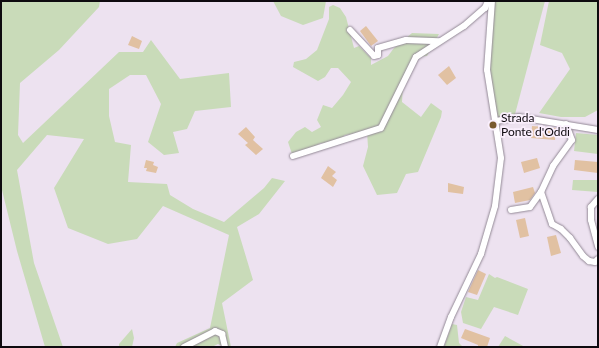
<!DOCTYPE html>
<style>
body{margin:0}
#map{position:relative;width:599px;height:348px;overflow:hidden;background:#ede2f0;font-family:Lato,sans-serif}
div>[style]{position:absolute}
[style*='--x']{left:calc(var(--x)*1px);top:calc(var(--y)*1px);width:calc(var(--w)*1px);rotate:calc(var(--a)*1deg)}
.green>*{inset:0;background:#c9dbb9}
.building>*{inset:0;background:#e1c1a2}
.roads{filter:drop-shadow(0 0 1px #938996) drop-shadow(0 0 1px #938996)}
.minor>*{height:6px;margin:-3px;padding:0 3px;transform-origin:3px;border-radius:3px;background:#fff}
.dots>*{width:11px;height:11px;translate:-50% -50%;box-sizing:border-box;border:2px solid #faeffd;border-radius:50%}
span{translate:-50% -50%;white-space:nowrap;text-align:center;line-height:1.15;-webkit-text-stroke:3.5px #faeffd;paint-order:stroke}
.poi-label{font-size:12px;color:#0e0a0f}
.left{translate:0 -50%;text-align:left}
.frame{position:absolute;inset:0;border:2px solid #0e0a0f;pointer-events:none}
</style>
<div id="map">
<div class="green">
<i style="clip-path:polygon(1px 1px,100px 1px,99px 7px,59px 50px,20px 83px,18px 135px,23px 143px,119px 52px,143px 52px,151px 40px,180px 79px,229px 73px,231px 107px,195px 111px,187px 129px,173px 132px,179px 153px,164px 155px,148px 142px,161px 104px,146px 75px,130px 75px,109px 89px,109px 116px,115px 142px,131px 145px,128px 182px,167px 184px,170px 195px,193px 209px,224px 222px,264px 188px,272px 178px,285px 181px,259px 214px,237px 227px,253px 280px,222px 303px,231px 347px,224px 347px,218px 344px,212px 347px,175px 347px,177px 343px,210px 328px,229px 235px,163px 206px,137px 239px,108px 244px,68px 228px,54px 188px,84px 139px,47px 135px,17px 170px,34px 263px,63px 347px,45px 347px,17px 251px,1px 186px)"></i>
<i style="clip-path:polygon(273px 1px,326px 1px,323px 18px,303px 25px,281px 16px)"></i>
<i style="clip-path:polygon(492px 1px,545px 1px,514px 118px,496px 121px,489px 88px)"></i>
<i style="clip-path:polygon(549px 1px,598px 1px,598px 110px,585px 117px,561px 117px,539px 113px,570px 69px,562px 53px,540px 45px)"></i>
<i style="clip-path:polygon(333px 5px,340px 8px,346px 17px,354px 48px,359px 46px,371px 58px,371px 65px,388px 56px,394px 48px,412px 33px,439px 34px,427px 56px,416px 57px,403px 85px,402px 102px,421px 117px,431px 103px,442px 111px,441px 117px,418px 172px,406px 174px,397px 193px,377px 195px,363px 166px,368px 147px,367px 132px,345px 135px,335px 145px,321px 143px,304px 152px,292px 154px,288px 142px,296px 132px,305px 127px,312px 132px,321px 127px,317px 120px,323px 105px,332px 108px,343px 95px,351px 82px,338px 68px,331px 68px,325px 77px,318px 81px,293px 67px,294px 62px,306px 59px,317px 50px,329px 19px,329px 7px)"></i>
<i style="clip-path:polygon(576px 133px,598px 135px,598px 154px,574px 151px)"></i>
<i style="clip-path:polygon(573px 180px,598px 180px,598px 192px,572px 190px)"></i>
<i style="clip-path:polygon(489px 274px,495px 278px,497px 277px,528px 289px,518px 315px,494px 307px,481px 329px,463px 323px,461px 312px,466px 297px,478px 300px)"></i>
<i style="clip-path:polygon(452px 324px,457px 325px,459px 343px,463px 347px,444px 347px)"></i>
<i style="clip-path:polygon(132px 329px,134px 338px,132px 347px,119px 347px,119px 344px)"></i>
<i style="clip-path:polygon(505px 336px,525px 347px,498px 347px)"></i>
</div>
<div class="building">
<i style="clip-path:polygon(366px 26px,378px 41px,371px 46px,360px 31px)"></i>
<i style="clip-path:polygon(132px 36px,142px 41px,139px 49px,128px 45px)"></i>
<i style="clip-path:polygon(449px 66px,456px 78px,447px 85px,438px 75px)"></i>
<i style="clip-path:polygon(532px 126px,556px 128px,555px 140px,531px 138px)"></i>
<i style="clip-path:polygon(246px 127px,255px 137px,253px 140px,263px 149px,256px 155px,245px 145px,248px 143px,238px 134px)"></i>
<i style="clip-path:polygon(537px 158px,540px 168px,524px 173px,521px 162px)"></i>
<i style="clip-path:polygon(146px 160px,154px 162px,153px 165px,158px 167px,156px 173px,146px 171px,147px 168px,144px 168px)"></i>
<i style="clip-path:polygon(575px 160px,598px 162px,598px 173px,574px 170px)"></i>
<i style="clip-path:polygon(328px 166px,336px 172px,332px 176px,337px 180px,333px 187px,321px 178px)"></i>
<i style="clip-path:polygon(448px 183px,464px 187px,463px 194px,448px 192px)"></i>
<i style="clip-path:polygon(533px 187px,535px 193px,530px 200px,515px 203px,513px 192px)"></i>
<i style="clip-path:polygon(525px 218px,529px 236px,520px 238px,516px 220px)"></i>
<i style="clip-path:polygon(556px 235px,561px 253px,551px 256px,547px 237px)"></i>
<i style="clip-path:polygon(478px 270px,486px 274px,477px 295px,468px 292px)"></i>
<i style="clip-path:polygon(465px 329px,490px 338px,487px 347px,478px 347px,478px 345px,461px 338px)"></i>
</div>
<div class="roads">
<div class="minor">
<i style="--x:350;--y:30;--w:35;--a:47"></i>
<i style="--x:374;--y:56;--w:4;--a:-14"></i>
<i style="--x:378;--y:55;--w:7;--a:-90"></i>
<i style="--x:378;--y:48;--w:29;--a:-16"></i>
<i style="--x:406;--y:40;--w:33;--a:2"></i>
<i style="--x:496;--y:121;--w:23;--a:-10"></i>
<i style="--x:519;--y:117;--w:80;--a:9.3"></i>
<i style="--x:293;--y:156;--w:92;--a:-17.7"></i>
<i style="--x:381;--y:128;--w:79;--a:-63.8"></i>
<i style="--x:416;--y:57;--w:57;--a:-32.9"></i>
<i style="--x:464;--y:26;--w:28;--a:-41"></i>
<i style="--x:485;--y:8;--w:8;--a:-67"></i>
<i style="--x:541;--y:192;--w:34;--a:71"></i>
<i style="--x:552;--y:224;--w:10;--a:29"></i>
<i style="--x:561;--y:229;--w:13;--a:45"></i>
<i style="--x:570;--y:238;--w:22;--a:54"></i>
<i style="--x:583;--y:256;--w:8;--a:40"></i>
<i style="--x:589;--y:261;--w:6;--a:9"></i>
<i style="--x:595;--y:262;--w:4;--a:-45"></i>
<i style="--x:598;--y:199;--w:11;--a:131"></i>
<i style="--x:591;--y:207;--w:13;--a:90"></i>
<i style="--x:591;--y:220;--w:28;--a:75"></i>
<i style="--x:511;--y:210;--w:19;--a:-9"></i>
<i style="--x:530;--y:207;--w:19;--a:-54"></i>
<i style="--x:541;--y:192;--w:29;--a:-65"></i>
<i style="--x:553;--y:166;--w:32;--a:-54"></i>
<i style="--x:572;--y:140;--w:17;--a:-111"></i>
<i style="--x:184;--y:347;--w:35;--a:-27"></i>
<i style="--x:215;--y:331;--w:8;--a:23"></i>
<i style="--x:222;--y:334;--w:13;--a:77"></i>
<i style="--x:440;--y:347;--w:32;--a:-70"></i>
<i style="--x:451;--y:317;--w:70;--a:-64.5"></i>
<i style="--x:481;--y:254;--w:50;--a:-73.7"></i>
<i style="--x:495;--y:206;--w:48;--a:-82.9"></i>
<i style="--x:501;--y:158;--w:89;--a:-99"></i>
<i style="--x:487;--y:70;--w:69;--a:-85.9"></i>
</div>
</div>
<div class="dots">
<i style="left:493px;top:125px;background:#79592f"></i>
</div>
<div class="poi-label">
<span class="left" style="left:501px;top:125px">Strada<br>Ponte d'Oddi</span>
</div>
<div class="frame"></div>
</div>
